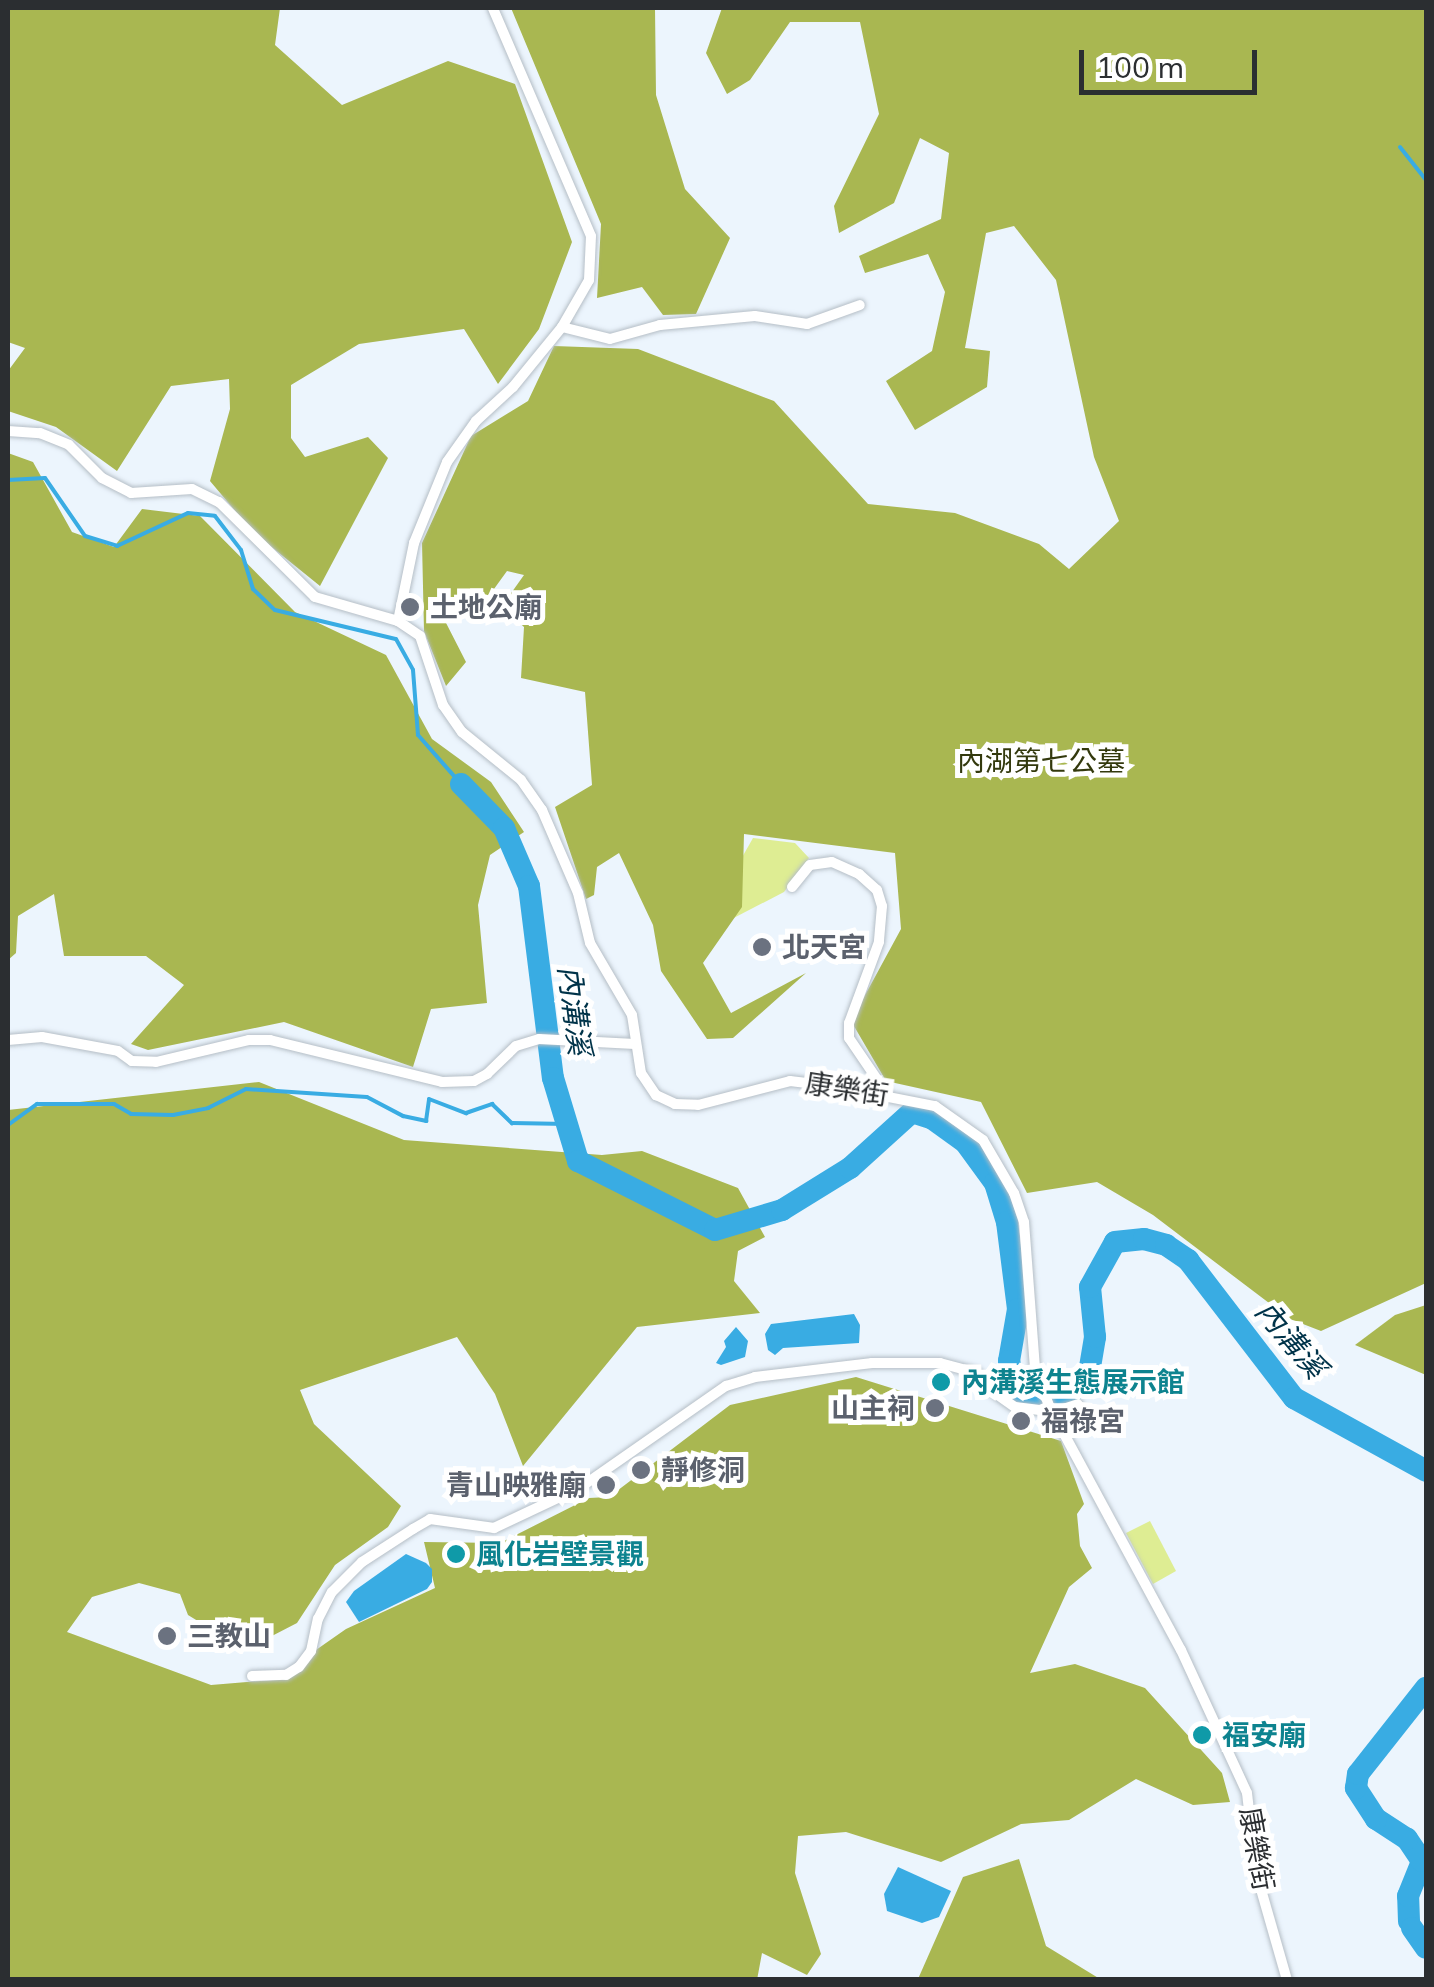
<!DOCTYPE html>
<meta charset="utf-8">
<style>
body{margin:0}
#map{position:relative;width:1434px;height:1987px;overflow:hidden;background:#ecf5fd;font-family:Mulish,"Noto Sans TC",sans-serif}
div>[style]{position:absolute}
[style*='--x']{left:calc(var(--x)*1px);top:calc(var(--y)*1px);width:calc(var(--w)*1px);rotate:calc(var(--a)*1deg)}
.green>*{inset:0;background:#deed93}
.forest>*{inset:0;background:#a9b751}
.water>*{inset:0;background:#39ace3}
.stream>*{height:4px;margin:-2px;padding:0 2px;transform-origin:2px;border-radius:2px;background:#39ace3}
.river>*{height:22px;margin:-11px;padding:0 11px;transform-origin:11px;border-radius:11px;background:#39ace3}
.roads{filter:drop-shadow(0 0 2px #b5bec6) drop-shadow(0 0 2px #b5bec6)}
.street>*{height:10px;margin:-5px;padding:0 5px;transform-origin:5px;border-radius:5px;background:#fff}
.dots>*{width:28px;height:28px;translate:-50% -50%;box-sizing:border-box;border:5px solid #fff;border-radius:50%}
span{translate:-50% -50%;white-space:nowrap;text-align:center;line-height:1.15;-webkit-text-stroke:10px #fff;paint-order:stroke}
.worship-label{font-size:28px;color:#5b616d;font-weight:700}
.left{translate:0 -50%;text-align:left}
.right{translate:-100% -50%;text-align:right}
.park-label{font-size:28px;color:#33390d}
.street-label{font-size:28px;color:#2b2e31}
.culture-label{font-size:28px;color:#0d838f;font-weight:700}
.water-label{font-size:30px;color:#003349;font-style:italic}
.frame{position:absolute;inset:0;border:10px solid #2b2e31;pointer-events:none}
.scale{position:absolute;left:1079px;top:50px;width:178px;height:45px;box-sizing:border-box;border:5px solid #2b2e31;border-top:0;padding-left:12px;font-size:30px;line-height:35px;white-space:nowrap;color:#2b2e31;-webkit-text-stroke:8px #fff;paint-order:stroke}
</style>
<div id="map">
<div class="green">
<i style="clip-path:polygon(753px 838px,795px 843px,809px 858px,784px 892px,697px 937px)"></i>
<i style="clip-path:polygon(1150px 1521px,1176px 1571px,1153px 1584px,1126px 1533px)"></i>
</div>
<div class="forest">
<i style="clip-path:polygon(8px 8px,280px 8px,275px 45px,342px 105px,448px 61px,515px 84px,572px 242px,539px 329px,498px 384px,464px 329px,359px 344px,291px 385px,291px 438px,305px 457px,368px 437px,388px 458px,320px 586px,253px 532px,210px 481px,230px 409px,229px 379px,171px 386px,117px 471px,56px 427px,8px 411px,8px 371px,25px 348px,8px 342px)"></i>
<i style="clip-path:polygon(511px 8px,655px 8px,656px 95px,685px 189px,730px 238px,696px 314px,663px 315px,642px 287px,597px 298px,601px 224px)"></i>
<i style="clip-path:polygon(722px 8px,1426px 8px,1426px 1283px,1321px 1331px,1290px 1319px,1153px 1215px,1097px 1182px,1027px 1193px,981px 1102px,886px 1081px,851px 1021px,901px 929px,895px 853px,744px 834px,742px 907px,703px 963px,731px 1013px,806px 973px,733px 1038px,707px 1039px,661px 971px,653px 925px,619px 853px,597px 867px,594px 895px,586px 899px,555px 807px,592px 785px,585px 692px,521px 678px,524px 627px,502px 606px,524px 575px,507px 571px,486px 600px,444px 619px,466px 662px,446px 686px,424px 631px,422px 543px,471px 436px,528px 401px,554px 346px,638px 349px,774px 401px,868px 504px,955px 513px,1039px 544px,1069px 569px,1119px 521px,1094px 457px,1056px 280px,1014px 226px,986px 233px,965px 348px,990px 351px,987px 387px,915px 430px,886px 381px,932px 351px,945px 292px,928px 254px,865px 273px,859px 256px,941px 219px,949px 153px,920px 138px,894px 203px,839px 233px,834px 206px,879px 114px,860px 22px,790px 22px,750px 80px,727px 94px,706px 53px)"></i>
<i style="clip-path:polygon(8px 453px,33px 462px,72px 532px,114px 547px,142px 509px,200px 516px,295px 612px,386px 655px,432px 739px,491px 782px,524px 832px,490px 855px,478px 905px,487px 1003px,431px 1009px,413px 1067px,284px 1022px,148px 1050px,131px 1044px,184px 985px,146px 956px,64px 956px,54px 894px,18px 916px,16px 953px,8px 960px)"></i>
<i style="clip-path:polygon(259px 1082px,404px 1140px,602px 1155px,642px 1151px,738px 1188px,765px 1237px,738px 1251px,734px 1281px,760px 1313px,637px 1327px,523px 1466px,495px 1394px,457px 1337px,300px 1390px,314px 1424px,401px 1506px,388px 1527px,335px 1565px,297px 1623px,245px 1650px,188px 1615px,180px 1594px,139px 1583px,92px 1597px,67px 1632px,211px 1685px,273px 1680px,346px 1629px,435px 1588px,424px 1542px,500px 1543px,589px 1498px,609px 1497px,730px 1405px,856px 1377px,1061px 1441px,1084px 1504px,1077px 1514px,1080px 1546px,1092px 1568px,1069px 1587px,1030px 1673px,1075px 1664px,1145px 1688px,1222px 1773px,1230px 1802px,1193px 1805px,1136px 1779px,1069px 1820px,1021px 1824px,941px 1862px,846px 1832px,798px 1836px,795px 1873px,821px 1954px,807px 1975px,762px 1953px,757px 1980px,8px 1979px,8px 1110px)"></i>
<i style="clip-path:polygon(1426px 1305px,1426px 1375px,1355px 1345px,1395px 1315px)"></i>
<i style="clip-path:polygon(1019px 1859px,1046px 1946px,1100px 1979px,918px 1979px,963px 1877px)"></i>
</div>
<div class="water">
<i style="clip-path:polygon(854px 1314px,860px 1325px,859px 1343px,783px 1348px,775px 1355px,768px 1350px,765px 1334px,771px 1324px)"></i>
<i style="clip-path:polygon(736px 1327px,748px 1341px,745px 1357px,721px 1365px,716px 1363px,726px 1347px,724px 1341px)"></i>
<i style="clip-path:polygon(406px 1554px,426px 1563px,432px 1569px,432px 1582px,427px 1589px,359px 1622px,346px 1602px,354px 1591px)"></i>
<i style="clip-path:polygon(898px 1867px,951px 1891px,939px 1917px,922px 1923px,887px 1911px,884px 1894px)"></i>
</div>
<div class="stream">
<i style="--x:1400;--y:147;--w:42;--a:51.8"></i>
<i style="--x:8;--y:480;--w:37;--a:-3"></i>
<i style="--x:45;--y:478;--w:70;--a:55.4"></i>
<i style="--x:85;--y:536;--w:34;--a:17"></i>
<i style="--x:117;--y:546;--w:78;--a:-24.9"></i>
<i style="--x:188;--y:513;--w:27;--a:6"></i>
<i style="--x:215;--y:516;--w:43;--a:52.6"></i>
<i style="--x:241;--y:550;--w:41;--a:72.9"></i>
<i style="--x:253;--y:589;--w:30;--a:44"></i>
<i style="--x:275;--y:610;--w:124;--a:13.5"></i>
<i style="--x:396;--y:639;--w:35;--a:61"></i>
<i style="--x:413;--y:670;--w:65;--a:85.6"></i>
<i style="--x:418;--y:735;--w:65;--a:48.7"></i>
<i style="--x:8;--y:1125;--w:36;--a:-36"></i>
<i style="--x:37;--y:1104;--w:77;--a:0"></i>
<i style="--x:114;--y:1104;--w:20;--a:30"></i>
<i style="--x:131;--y:1114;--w:42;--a:1.4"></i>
<i style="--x:173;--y:1115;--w:36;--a:-11"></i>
<i style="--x:208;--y:1108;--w:42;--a:-26.6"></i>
<i style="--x:246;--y:1089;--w:121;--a:3.8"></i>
<i style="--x:367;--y:1097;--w:41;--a:27.8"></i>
<i style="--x:403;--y:1116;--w:24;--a:12"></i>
<i style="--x:426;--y:1121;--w:22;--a:-82"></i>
<i style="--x:429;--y:1099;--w:40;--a:21"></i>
<i style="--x:466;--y:1113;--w:28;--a:-19"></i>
<i style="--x:492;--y:1104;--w:28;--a:44"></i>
<i style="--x:512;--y:1123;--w:55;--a:1"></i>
</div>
<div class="river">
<i style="--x:461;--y:784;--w:62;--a:45.7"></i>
<i style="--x:504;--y:828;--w:63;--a:66.7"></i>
<i style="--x:529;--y:886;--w:193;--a:82.9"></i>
<i style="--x:553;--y:1078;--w:87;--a:73.2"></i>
<i style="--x:578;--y:1161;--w:153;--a:26.7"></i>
<i style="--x:715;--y:1230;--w:70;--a:-16.6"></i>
<i style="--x:782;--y:1210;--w:80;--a:-31.7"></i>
<i style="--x:850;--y:1168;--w:84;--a:-42.1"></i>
<i style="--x:912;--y:1112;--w:22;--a:18"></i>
<i style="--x:933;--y:1119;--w:39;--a:36"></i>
<i style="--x:965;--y:1142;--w:51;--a:53.8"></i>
<i style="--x:995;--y:1183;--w:41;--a:72.9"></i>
<i style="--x:1007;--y:1222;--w:88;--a:82.8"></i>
<i style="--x:1018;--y:1309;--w:53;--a:99.8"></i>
<i style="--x:1009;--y:1361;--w:30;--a:76"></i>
<i style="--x:1016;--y:1390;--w:17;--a:21"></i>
<i style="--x:1032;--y:1396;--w:25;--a:0"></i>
<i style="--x:1066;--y:1396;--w:28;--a:-38"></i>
<i style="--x:1088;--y:1379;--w:43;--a:-80.5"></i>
<i style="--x:1095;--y:1337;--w:50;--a:-95.7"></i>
<i style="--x:1090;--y:1287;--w:51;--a:-60.9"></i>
<i style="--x:1115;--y:1242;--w:29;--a:-6"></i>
<i style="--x:1144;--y:1239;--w:23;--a:15"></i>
<i style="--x:1166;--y:1245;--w:27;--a:34"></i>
<i style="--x:1188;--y:1260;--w:174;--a:52.5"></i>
<i style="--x:1294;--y:1398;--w:151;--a:28.9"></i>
<i style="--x:1409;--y:1921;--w:25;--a:-92"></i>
<i style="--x:1408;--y:1896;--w:38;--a:-68"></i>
<i style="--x:1422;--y:1861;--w:27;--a:-124"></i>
<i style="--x:1407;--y:1839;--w:37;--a:-147"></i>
<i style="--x:1376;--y:1819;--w:37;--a:-123"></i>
<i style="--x:1356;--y:1788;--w:14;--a:-82"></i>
<i style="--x:1358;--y:1774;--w:110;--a:-51.7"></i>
<i style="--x:1412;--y:1928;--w:24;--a:55"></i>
</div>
<div class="roads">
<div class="street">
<i style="--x:562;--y:327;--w:49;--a:14"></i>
<i style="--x:610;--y:339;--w:52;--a:-15.6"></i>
<i style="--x:660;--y:325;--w:95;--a:-5.4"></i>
<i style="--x:755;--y:316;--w:53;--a:8.7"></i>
<i style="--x:807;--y:324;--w:56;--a:-19.7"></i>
<i style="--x:8;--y:431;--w:32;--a:4"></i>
<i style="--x:40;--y:433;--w:31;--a:22"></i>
<i style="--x:69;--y:445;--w:47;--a:45"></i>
<i style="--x:102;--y:478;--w:33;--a:27"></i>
<i style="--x:131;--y:493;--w:61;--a:-3.8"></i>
<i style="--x:192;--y:489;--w:30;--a:26"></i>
<i style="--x:219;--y:502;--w:135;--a:44.7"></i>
<i style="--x:315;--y:597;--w:86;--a:16.1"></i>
<i style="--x:398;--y:621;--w:27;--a:34"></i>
<i style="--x:420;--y:636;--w:73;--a:71.6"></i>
<i style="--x:443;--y:705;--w:33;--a:55"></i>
<i style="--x:462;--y:732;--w:76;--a:39.1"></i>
<i style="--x:521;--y:780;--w:37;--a:55"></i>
<i style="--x:542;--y:810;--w:90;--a:66.6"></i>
<i style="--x:578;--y:893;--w:51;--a:76.5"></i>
<i style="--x:590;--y:943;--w:83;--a:59.7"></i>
<i style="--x:632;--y:1015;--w:59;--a:81.2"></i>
<i style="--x:641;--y:1073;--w:27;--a:56"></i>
<i style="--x:656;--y:1095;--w:21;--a:25"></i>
<i style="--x:675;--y:1104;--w:23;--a:2"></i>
<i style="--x:698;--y:1105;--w:95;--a:-14.6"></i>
<i style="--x:790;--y:1081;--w:42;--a:6.8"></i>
<i style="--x:832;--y:1086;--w:105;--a:11"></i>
<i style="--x:935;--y:1106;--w:59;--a:35.3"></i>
<i style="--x:983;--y:1140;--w:61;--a:59.7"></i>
<i style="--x:1014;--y:1193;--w:31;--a:71"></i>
<i style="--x:1024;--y:1222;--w:147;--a:85.7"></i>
<i style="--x:1035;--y:1369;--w:40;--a:69"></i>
<i style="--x:1049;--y:1406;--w:277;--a:61.6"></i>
<i style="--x:1181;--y:1650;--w:157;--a:65.2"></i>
<i style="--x:1247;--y:1793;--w:80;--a:83.5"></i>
<i style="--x:1256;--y:1872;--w:112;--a:74"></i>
<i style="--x:398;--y:621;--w:80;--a:-78.4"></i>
<i style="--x:414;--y:543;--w:87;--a:-67.8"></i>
<i style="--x:447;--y:462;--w:50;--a:-54.7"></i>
<i style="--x:476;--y:421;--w:50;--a:-42.6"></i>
<i style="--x:513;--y:387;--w:77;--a:-50.8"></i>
<i style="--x:562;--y:327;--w:54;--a:-60.1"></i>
<i style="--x:589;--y:280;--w:44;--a:-87.4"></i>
<i style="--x:591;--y:236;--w:248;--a:-113.3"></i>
<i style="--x:792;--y:887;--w:28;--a:-51"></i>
<i style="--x:810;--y:865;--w:22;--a:-8"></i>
<i style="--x:832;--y:862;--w:30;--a:24"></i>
<i style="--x:859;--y:874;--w:24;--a:42"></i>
<i style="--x:877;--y:890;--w:17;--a:73"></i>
<i style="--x:882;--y:906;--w:36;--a:95"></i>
<i style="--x:879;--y:942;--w:86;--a:110.3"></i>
<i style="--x:849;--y:1023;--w:15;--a:90"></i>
<i style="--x:849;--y:1038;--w:68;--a:55.8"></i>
<i style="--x:8;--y:1040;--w:34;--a:-5"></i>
<i style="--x:42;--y:1037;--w:77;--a:10.4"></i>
<i style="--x:118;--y:1051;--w:17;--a:36"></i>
<i style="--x:132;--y:1061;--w:24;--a:2"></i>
<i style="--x:156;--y:1062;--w:96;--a:-13.3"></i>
<i style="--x:249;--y:1040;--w:21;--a:0"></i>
<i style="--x:270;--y:1040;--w:177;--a:13.7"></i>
<i style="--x:442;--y:1082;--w:32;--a:-2"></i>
<i style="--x:474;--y:1081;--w:15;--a:-28"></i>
<i style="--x:487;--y:1074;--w:40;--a:-44"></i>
<i style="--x:516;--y:1046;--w:24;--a:-17"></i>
<i style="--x:539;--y:1039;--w:96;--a:3"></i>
<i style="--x:252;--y:1676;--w:34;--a:-2"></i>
<i style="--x:286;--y:1675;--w:15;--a:-32"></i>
<i style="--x:299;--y:1667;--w:20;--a:-53"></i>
<i style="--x:311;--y:1651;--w:33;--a:-78"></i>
<i style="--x:318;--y:1619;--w:30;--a:-63"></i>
<i style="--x:332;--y:1592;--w:42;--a:-45"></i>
<i style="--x:362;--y:1562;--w:61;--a:-32.9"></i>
<i style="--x:413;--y:1529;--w:20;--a:-30"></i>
<i style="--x:430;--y:1519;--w:65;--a:8"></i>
<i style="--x:494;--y:1528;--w:96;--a:-25.2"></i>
<i style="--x:581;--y:1487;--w:177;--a:-34.9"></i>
<i style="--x:726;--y:1386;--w:30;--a:-17"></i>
<i style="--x:755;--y:1377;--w:118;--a:-6.8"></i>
<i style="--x:872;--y:1363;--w:68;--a:0"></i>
<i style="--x:940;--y:1363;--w:38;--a:15"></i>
<i style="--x:977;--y:1373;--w:23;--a:50"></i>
<i style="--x:992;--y:1391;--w:28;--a:35"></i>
<i style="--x:1015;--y:1407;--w:39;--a:7"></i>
<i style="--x:1054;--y:1412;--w:25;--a:-18"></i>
</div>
</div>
<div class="dots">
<i style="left:410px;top:607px;background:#6b7280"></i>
<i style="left:762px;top:947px;background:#6b7280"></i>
<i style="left:941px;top:1382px;background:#0f9aa8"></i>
<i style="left:935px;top:1408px;background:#6b7280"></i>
<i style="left:1021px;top:1421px;background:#6b7280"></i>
<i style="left:641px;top:1470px;background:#6b7280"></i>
<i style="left:606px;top:1485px;background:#6b7280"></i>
<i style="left:456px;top:1554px;background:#0f9aa8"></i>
<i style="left:167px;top:1636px;background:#6b7280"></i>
<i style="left:1202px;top:1735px;background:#0f9aa8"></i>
</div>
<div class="worship-label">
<span class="left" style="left:430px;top:607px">土地公廟</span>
<span class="left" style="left:782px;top:947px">北天宮</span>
<span class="right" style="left:915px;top:1408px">山主祠</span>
<span class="left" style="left:1041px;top:1421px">福祿宮</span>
<span class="left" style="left:661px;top:1470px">靜修洞</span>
<span class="right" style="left:586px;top:1485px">青山映雅廟</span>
<span class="left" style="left:187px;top:1636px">三教山</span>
</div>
<div class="park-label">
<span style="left:1041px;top:761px">內湖第七公墓</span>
</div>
<div class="street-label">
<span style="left:847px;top:1089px;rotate:9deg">康樂街</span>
<span style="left:1257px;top:1849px;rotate:80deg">康樂街</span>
</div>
<div class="culture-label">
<span class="left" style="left:961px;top:1382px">內溝溪生態展示館</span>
<span class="left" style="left:476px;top:1554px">風化岩壁景觀</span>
<span class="left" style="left:1222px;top:1735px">福安廟</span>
</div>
<div class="water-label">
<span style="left:575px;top:1010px;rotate:83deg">內溝溪</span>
<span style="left:1291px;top:1339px;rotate:50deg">內溝溪</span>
</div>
<div class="frame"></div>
<div class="scale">100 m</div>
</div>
